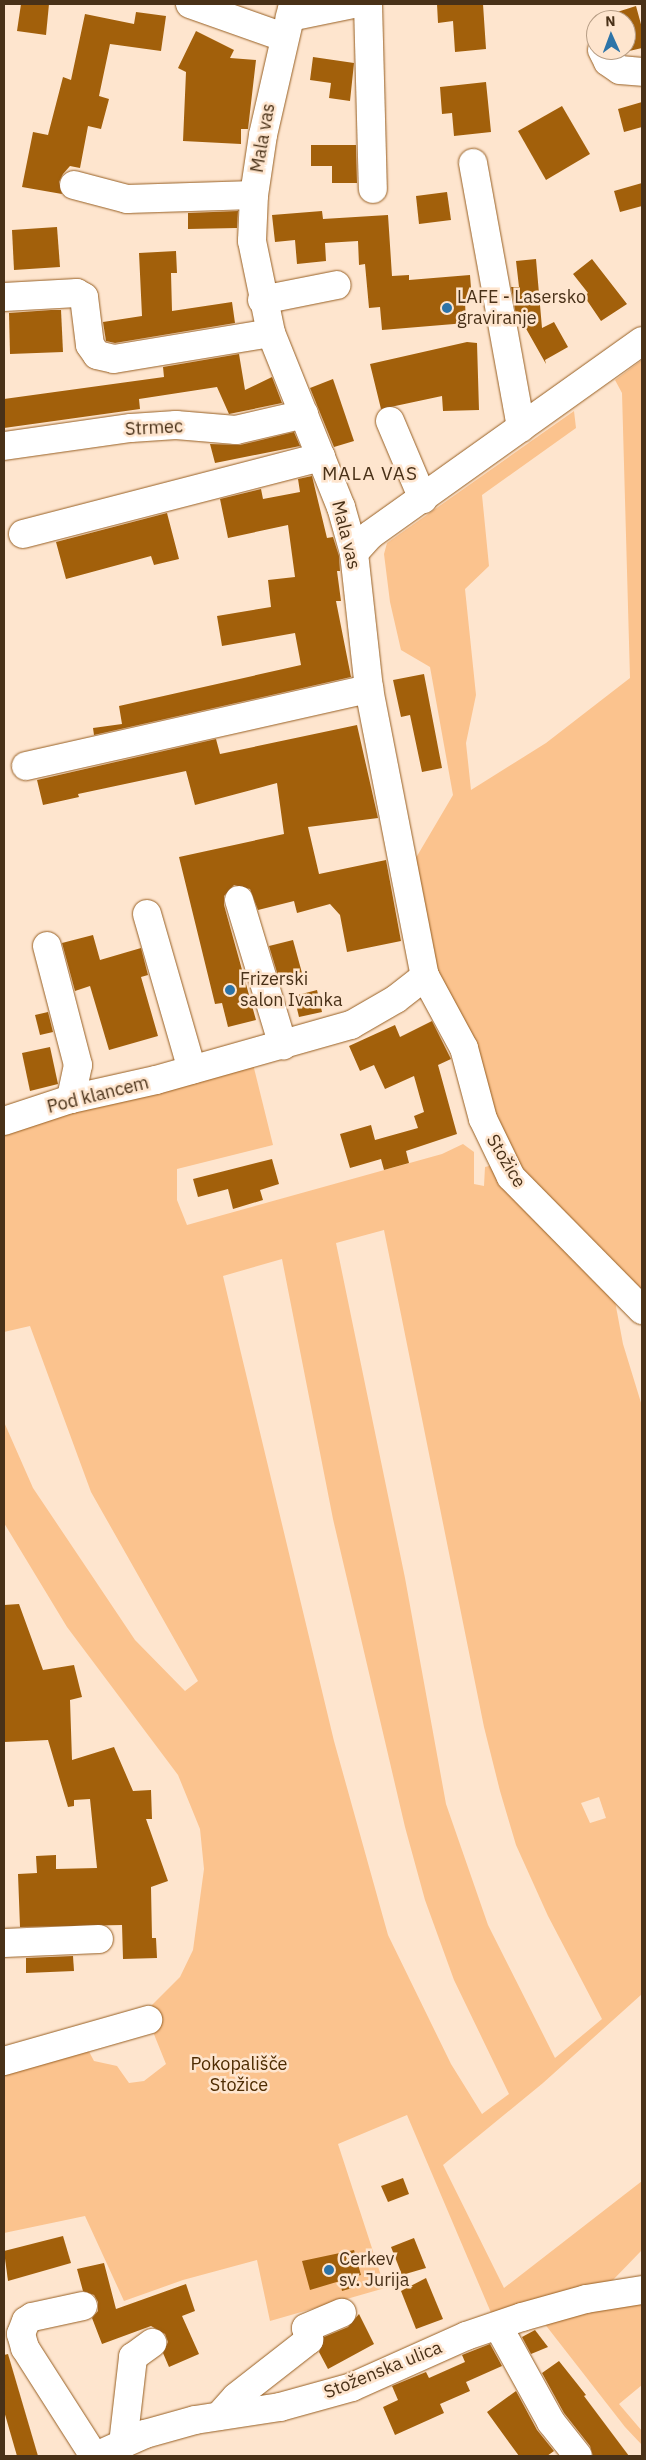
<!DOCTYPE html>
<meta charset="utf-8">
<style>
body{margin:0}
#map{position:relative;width:646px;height:2460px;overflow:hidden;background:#fee5ce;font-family:"IBM Plex Sans",sans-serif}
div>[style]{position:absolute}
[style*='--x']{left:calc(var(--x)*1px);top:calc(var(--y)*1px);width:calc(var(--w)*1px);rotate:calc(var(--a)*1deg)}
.green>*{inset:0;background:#fbc38e}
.building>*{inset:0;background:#a2600b}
.roads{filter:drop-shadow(0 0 1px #975f23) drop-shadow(0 0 1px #975f23)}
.minor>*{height:28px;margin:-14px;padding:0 14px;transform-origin:14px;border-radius:14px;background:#fff}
.dots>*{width:14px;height:14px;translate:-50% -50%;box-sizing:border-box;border:2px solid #fee5ce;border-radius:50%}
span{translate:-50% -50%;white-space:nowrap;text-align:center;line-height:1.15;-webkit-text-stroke:5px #fee5ce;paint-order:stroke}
.street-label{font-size:18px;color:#493118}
.poi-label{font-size:18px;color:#493118}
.left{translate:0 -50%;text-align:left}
.park-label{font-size:18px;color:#4e2c02}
.neighbourhood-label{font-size:19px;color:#493118;letter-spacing:1px}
.frame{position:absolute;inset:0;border:5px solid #493118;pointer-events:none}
.north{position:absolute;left:586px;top:10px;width:50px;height:50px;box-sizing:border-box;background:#fee5ce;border:1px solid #b69d85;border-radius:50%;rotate:358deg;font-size:14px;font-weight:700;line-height:20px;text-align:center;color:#493118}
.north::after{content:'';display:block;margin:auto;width:18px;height:22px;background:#2d74a8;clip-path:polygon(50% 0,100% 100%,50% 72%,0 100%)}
</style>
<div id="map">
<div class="green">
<i style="clip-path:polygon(642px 360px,642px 1303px,516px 1168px,424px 943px,410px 868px,453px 795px,430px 667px,401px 650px,390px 602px,384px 554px,387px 543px,574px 411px,576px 428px,482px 495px,489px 566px,465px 589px,476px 695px,466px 743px,471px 790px,546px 743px,630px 678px,622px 393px,615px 380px)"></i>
<i style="clip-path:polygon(evenodd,253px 1064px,273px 1145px,177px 1169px,177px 1200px,187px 1225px,442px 1154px,463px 1144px,474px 1152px,474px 1184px,484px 1186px,485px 1167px,493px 1165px,614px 1296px,623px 1344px,642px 1406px,642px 1994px,543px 2083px,443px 2165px,504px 2288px,642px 2181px,642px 2250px,611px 2282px,492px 2315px,407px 2115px,338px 2144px,385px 2288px,270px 2321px,257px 2260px,183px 2280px,124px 2301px,85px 2216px,4px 2233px,4px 2067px,85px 2044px,94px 2061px,117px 2066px,129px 2083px,144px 2081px,166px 2064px,145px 2012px,180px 1977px,193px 1950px,204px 1869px,200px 1829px,178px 1775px,67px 1627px,4px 1523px,4px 1422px,33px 1488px,135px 1640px,185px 1691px,198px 1681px,91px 1492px,30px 1326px,4px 1332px,4px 1130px,253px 1064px,384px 1230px,484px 1727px,500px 1791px,516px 1845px,548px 1916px,602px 2019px,555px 2058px,488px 1925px,446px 1804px,405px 1578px,336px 1243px,384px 1230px,253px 1064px,282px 1259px,333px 1519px,405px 1827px,425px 1900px,454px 1980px,509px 2094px,482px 2114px,451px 2064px,388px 1935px,334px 1741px,240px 1349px,223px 1276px,282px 1259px,253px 1064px,599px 1797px,606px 1818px,590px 1823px,581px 1803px,599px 1797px)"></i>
<i style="clip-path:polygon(642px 2301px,642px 2385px,619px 2404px,642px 2431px,642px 2445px,625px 2427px,544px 2323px)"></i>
</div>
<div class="building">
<i style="clip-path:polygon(21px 4px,49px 4px,46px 35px,17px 31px)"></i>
<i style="clip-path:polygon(437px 4px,483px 4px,486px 49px,455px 52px,453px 21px,438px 23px)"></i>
<i style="clip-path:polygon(636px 6px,642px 28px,642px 48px,625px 52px,626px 20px,616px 20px,614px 13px)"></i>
<i style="clip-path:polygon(136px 12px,166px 16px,161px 51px,110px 44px,99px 96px,109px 99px,101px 129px,88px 126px,80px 168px,70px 166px,63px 174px,59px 182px,62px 194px,22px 187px,33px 132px,48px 135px,63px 77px,71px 80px,85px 14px,134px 24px)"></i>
<i style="clip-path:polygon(196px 31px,234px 50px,230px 58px,256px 60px,248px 129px,241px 129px,241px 144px,183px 141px,186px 72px,178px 68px)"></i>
<i style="clip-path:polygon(313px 57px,354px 63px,350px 101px,329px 98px,331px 83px,310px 80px)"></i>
<i style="clip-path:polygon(486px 82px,491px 132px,454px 136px,452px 113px,442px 114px,440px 87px)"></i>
<i style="clip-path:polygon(642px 102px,642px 127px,624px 132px,618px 109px)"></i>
<i style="clip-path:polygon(562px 106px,590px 154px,546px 180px,518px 131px)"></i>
<i style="clip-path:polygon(311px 145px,356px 145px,357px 183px,332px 183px,332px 166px,311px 166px)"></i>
<i style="clip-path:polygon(642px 183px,642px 206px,620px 212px,614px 191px)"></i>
<i style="clip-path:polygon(447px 192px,451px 220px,419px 224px,416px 196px)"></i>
<i style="clip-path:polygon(238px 211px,237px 228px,188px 229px,188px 213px)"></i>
<i style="clip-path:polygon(322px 211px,323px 219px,388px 215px,392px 276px,409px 275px,409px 280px,470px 275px,472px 301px,465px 302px,466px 323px,382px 330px,380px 307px,369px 308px,365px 264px,359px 265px,358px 241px,325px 243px,326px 261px,297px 264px,295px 240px,275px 242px,272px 215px)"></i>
<i style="clip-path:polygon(57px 227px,60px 267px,14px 270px,12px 230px)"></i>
<i style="clip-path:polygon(176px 251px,177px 273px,171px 273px,172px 311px,232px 302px,235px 323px,115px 343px,106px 341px,103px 322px,142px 316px,139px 253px)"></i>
<i style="clip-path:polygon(536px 259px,542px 328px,554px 322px,568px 347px,545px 360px,546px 364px,524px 325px,518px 326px,511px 287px,519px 287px,516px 261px)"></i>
<i style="clip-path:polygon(592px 259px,627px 304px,601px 321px,584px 296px,588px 293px,573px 274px)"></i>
<i style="clip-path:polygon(51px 310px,61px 310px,63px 352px,10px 354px,9px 313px)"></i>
<i style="clip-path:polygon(467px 342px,477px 343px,479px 410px,443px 411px,442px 396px,381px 409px,370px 364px)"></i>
<i style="clip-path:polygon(239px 354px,245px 390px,272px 377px,282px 403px,229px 414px,217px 387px,139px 399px,140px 409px,4px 428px,4px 399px,164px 377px,163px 367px)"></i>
<i style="clip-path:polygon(333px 379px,354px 441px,334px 447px,310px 388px)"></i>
<i style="clip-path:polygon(294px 432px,300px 446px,215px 463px,210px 444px,240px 445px)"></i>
<i style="clip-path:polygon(312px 476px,327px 538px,333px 537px,339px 556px,340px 571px,337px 571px,341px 601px,336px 601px,351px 677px,94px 735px,93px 728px,122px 724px,119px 706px,301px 665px,295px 633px,222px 646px,217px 616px,271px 607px,268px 580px,295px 577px,288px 525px,228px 538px,220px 499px,261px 489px,263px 499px,300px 492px,298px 479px)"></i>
<i style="clip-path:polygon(167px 513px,179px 559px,154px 565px,151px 556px,66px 579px,56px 542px)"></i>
<i style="clip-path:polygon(424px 674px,442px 768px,422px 772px,410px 715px,401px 717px,393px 680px)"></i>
<i style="clip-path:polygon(357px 725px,378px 818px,308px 827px,319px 874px,386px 860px,401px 941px,347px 952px,340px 915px,330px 904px,297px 913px,294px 901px,258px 910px,250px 889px,234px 885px,224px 896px,224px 905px,256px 1020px,228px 1027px,222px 1003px,215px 1004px,179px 857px,284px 834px,277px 783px,195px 805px,186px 771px,78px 794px,79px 797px,43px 805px,37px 780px,216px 739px,220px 754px)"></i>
<i style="clip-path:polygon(93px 935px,100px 960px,141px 948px,148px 975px,141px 977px,158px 1036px,109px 1050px,90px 986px,75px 991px,62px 943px)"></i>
<i style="clip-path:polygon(293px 940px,302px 973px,279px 979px,269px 946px)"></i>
<i style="clip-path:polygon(317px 990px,322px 1012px,299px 1017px,294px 996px)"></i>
<i style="clip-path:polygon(48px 1012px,53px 1032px,40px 1035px,35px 1015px)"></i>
<i style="clip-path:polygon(432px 1021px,451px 1059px,438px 1065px,457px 1134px,406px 1151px,409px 1163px,384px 1170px,381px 1159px,350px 1168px,340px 1134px,371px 1125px,375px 1140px,418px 1128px,414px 1116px,424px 1112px,414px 1076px,385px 1089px,374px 1065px,360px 1071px,349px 1046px,395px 1025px,400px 1037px)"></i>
<i style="clip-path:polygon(50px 1047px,58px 1084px,30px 1091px,22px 1053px)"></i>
<i style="clip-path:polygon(272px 1159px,279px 1184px,260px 1190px,263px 1200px,233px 1209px,228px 1189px,198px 1197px,193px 1179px)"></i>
<i style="clip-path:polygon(19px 1604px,43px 1670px,74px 1665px,82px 1697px,70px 1700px,72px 1760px,114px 1747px,133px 1791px,151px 1790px,152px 1819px,146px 1819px,168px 1881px,151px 1887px,152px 1938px,156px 1938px,157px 1958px,123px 1959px,122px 1925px,20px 1927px,18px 1874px,37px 1873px,36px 1856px,56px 1855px,56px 1869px,97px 1868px,90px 1799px,74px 1800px,74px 1806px,68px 1807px,48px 1740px,4px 1742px,4px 1605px)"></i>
<i style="clip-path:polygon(73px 1956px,74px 1971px,26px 1973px,26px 1958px)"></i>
<i style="clip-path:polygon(403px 2178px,409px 2194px,388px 2202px,381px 2186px)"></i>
<i style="clip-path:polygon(63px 2236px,71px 2263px,8px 2281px,4px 2251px)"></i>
<i style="clip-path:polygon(414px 2238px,426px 2268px,402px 2275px,391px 2247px)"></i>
<i style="clip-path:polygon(354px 2250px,361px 2275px,356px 2276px,359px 2286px,342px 2291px,340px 2281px,310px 2290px,302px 2261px)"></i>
<i style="clip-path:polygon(104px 2263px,116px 2309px,186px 2284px,195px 2311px,182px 2316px,199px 2354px,169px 2367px,163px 2353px,168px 2342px,165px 2334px,151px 2326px,102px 2344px,92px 2318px,98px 2311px,98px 2302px,94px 2295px,83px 2291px,77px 2269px)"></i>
<i style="clip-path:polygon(426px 2278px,443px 2319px,416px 2329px,401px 2291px)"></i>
<i style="clip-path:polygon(359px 2314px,374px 2344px,328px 2369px,319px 2352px,324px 2337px,348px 2327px)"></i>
<i style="clip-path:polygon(535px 2330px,548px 2347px,531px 2354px,522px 2337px)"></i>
<i style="clip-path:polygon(490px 2344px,502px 2366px,466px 2382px,470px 2391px,440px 2404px,444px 2413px,395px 2435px,383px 2407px,398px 2400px,392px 2386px,426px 2372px,429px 2378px,465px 2362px,462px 2355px)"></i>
<i style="clip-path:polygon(8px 2354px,38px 2456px,17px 2456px,4px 2411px,4px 2355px)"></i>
<i style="clip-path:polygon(559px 2361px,586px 2395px,584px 2396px,629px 2456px,593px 2456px,590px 2446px,564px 2413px,542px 2373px)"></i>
<i style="clip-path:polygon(516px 2391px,537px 2430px,554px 2451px,547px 2456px,519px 2456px,487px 2412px)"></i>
</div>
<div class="roads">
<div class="minor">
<i style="--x:190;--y:4;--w:99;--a:19.5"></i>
<i style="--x:293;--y:4;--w:134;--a:102.9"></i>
<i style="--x:263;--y:135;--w:61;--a:98.5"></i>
<i style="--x:254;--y:195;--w:46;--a:92.5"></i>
<i style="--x:252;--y:241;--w:94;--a:78.3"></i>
<i style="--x:271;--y:333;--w:188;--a:68.1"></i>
<i style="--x:341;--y:507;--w:48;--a:74.2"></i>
<i style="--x:354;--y:553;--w:137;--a:83.7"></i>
<i style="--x:369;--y:689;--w:292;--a:79"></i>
<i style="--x:425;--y:976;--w:82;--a:61.6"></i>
<i style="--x:464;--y:1048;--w:73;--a:75"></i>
<i style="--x:483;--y:1119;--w:64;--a:64.2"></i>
<i style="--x:511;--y:1177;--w:187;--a:45.4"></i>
<i style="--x:368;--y:4;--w:185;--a:88.5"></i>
<i style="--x:290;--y:17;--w:64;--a:-11.7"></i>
<i style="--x:602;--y:50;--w:13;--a:63"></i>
<i style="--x:608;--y:62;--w:14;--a:34"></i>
<i style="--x:620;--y:70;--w:22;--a:5"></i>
<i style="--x:473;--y:163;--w:269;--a:79.7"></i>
<i style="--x:74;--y:185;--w:55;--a:14.8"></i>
<i style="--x:127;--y:199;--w:127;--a:-1.8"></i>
<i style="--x:4;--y:297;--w:73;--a:-3.1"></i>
<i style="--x:77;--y:293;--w:8;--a:30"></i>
<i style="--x:84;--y:297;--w:48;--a:82.9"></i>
<i style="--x:90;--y:345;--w:12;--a:55"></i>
<i style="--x:97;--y:355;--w:17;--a:13"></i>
<i style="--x:114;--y:359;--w:159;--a:-9.4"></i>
<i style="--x:262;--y:300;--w:76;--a:-11.3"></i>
<i style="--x:390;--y:421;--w:85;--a:67.1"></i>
<i style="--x:4;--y:446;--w:128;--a:-8.1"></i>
<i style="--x:131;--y:428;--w:45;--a:-3.8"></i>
<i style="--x:176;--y:425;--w:60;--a:4.8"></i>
<i style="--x:236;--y:430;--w:70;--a:-13.2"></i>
<i style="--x:23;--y:534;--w:308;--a:-14.5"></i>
<i style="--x:354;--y:553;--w:24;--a:-48"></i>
<i style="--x:370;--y:535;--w:334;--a:-35.5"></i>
<i style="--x:26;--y:766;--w:352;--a:-12.7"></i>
<i style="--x:239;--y:900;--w:152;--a:73.2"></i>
<i style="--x:147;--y:914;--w:162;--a:73.9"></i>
<i style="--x:47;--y:946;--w:123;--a:75.4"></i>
<i style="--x:78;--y:1065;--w:35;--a:102"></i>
<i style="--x:4;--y:1121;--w:71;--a:-18.2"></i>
<i style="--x:71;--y:1099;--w:87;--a:-12.6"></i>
<i style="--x:156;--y:1080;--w:203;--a:-15.8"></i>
<i style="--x:351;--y:1025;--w:52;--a:-30"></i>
<i style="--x:396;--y:999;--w:37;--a:-38"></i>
<i style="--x:4;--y:1943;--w:95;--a:-2.4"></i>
<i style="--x:4;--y:2061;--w:150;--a:-15.9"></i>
<i style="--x:83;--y:2306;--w:52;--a:167.8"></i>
<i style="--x:32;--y:2317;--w:7;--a:146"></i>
<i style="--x:26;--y:2321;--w:14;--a:111"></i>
<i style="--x:21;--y:2334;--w:15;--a:74"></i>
<i style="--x:25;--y:2348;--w:128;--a:57.4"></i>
<i style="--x:498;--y:2326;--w:110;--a:61.1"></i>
<i style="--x:551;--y:2422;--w:43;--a:51.5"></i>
<i style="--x:219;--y:2416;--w:25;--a:-48"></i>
<i style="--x:236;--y:2397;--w:93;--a:-38"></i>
<i style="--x:309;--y:2340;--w:12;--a:-104"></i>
<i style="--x:306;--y:2328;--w:39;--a:-23"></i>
<i style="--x:123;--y:2444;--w:88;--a:-83.4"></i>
<i style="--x:133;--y:2357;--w:24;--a:-36"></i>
<i style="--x:96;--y:2456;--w:54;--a:-24.2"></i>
<i style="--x:145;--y:2434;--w:52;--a:-15.6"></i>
<i style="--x:195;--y:2420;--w:86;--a:-8.7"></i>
<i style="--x:280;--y:2407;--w:75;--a:-15.5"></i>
<i style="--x:352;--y:2387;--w:125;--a:-24.1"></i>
<i style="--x:466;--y:2336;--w:59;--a:-18.7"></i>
<i style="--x:522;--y:2317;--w:66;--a:-15.7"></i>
<i style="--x:586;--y:2299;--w:57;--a:-9.1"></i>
</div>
</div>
<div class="dots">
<i style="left:447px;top:308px;background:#2d74a8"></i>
<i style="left:230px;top:990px;background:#2d74a8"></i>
<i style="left:329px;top:2270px;background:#2d74a8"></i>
</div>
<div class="street-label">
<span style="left:263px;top:138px;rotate:-80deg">Mala vas</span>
<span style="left:154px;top:428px;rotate:-3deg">Strmec</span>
<span style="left:346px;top:535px;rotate:76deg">Mala vas</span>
<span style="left:98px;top:1095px;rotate:-14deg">Pod klancem</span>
<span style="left:506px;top:1161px;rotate:59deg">Stožice</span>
<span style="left:383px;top:2370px;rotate:-22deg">Stoženska ulica</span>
</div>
<div class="poi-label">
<span class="left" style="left:457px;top:308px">LAFE - Lasersko<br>graviranje</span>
<span class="left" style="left:240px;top:990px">Frizerski<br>salon Ivanka</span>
<span class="left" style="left:339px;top:2270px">Cerkev<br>sv. Jurija</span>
</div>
<div class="park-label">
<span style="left:239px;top:2075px">Pokopališče<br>Stožice</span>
</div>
<div class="neighbourhood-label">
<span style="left:370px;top:474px">MALA VAS</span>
</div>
<div class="frame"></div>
<div class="north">N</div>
</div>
